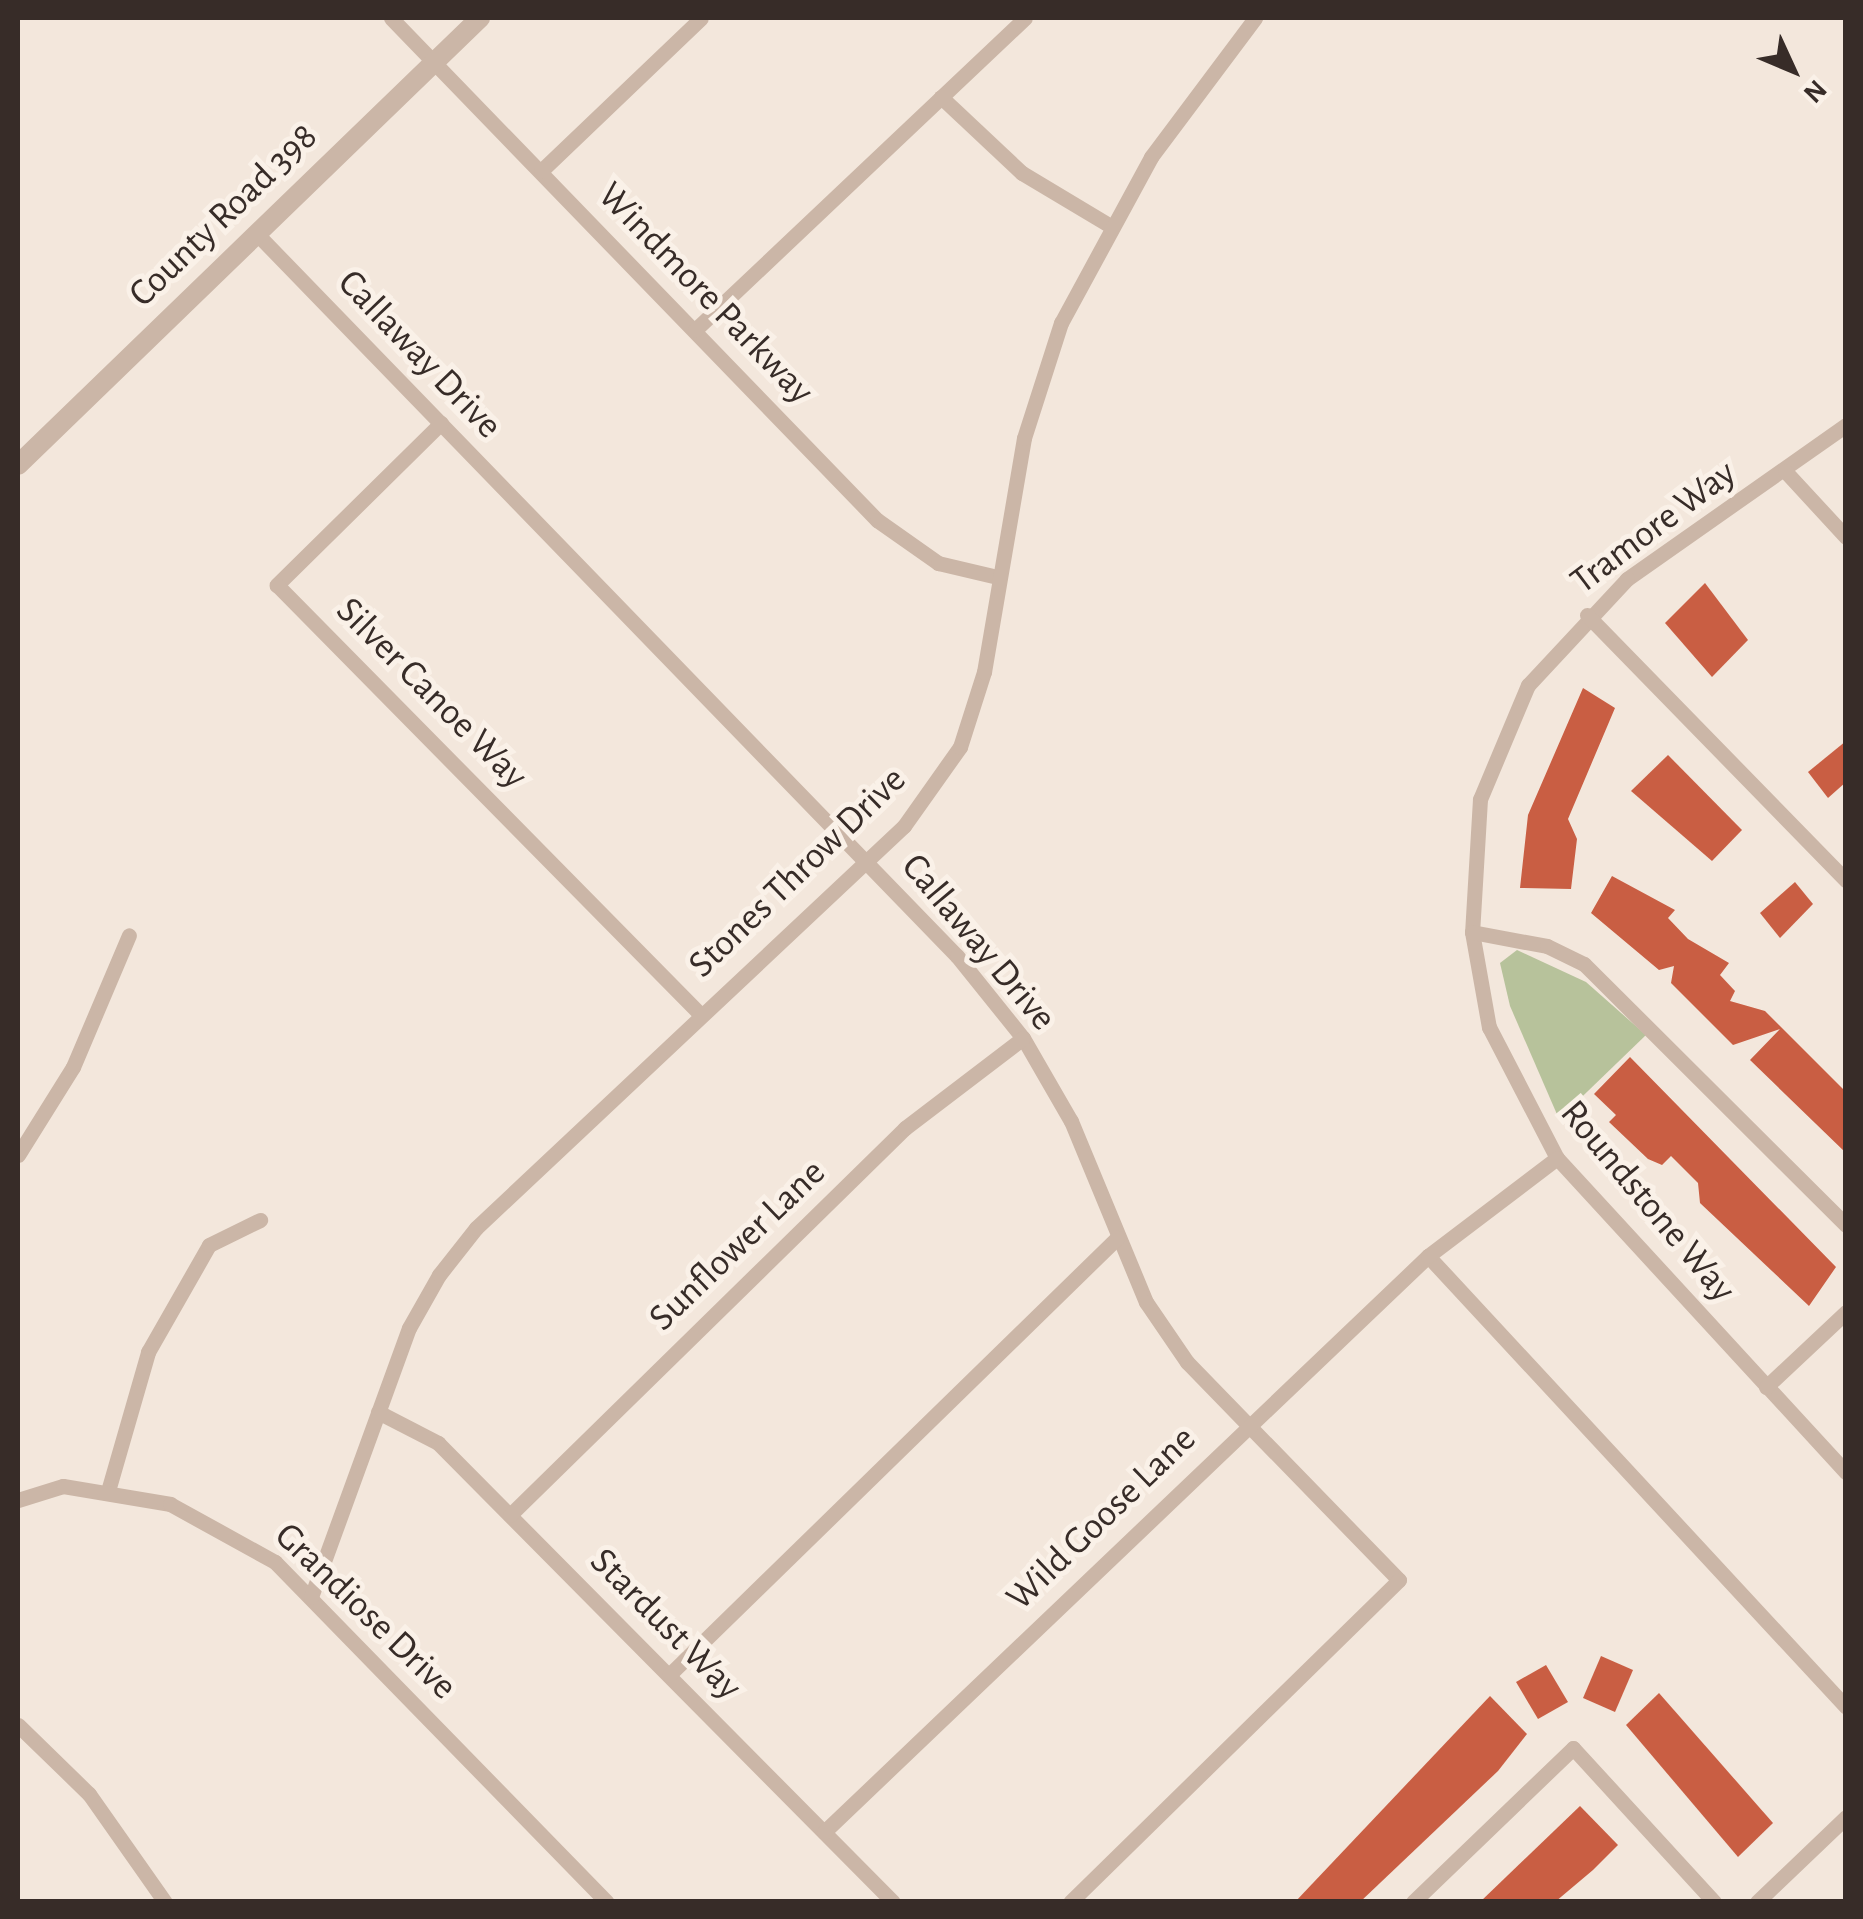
<!DOCTYPE html>
<style>
body{margin:0}
#map{position:relative;width:1863px;height:1919px;overflow:hidden;background:#f3e7dc;font-family:"Alegreya Sans",sans-serif}
div>[style]{position:absolute}
[style*='--x']{left:calc(var(--x)*1px);top:calc(var(--y)*1px);width:calc(var(--w)*1px);rotate:calc(var(--a)*1deg)}
.green>*{inset:0;background:#b7c29b}
.building>*{inset:0;background:#c95e43}
.minor>*{height:15px;margin:-7.5px;padding:0 7.5px;transform-origin:7.5px;border-radius:7.5px;background:#cbb6a7}
.tertiary>*{height:20px;margin:-10px;padding:0 10px;transform-origin:10px;border-radius:10px;background:#cbb6a7}
span{translate:-50% -50%;white-space:nowrap;text-align:center;line-height:1.15;-webkit-text-stroke:10px #faf1e8;paint-order:stroke}
.street-label{font-size:38px;color:#372c28}
.frame{position:absolute;inset:0;border:20px solid #372c28;pointer-events:none}
.north{position:absolute;left:1743px;top:20px;width:100px;height:100px;-webkit-text-stroke:8px #faf1e8;paint-order:stroke;rotate:134deg;font-size:28px;font-weight:700;line-height:40px;text-align:center;color:#372c28}
.north::after{content:'';display:block;margin:auto;width:35px;height:45px;background:#372c28;clip-path:polygon(50% 0,100% 100%,50% 72%,0 100%)}
</style>
<div id="map">
<div class="green">
<i style="clip-path:polygon(1517px 950px,1586px 982px,1646px 1035px,1559px 1119px,1510px 1006px,1500px 963px)"></i>
</div>
<div class="building">
<i style="clip-path:polygon(1705px 583px,1748px 640px,1712px 677px,1665px 623px)"></i>
<i style="clip-path:polygon(1583px 688px,1615px 708px,1568px 819px,1577px 839px,1571px 889px,1520px 888px,1528px 815px)"></i>
<i style="clip-path:polygon(1846px 741px,1846px 782px,1828px 798px,1808px 772px)"></i>
<i style="clip-path:polygon(1668px 755px,1742px 830px,1712px 861px,1631px 791px)"></i>
<i style="clip-path:polygon(1612px 876px,1675px 910px,1668px 918px,1688px 939px,1729px 963px,1720px 975px,1735px 991px,1730px 1001px,1765px 1011px,1846px 1092px,1846px 1153px,1750px 1060px,1780px 1029px,1733px 1045px,1671px 983px,1674px 966px,1659px 970px,1591px 913px)"></i>
<i style="clip-path:polygon(1795px 882px,1813px 904px,1780px 938px,1760px 913px)"></i>
<i style="clip-path:polygon(1630px 1057px,1836px 1267px,1809px 1306px,1700px 1203px,1698px 1183px,1671px 1156px,1662px 1165px,1648px 1159px,1609px 1122px,1616px 1115px,1594px 1094px)"></i>
<i style="clip-path:polygon(1601px 1656px,1633px 1670px,1615px 1712px,1583px 1698px)"></i>
<i style="clip-path:polygon(1546px 1665px,1568px 1702px,1538px 1719px,1516px 1682px)"></i>
<i style="clip-path:polygon(1659px 1693px,1773px 1823px,1738px 1857px,1626px 1725px)"></i>
<i style="clip-path:polygon(1490px 1696px,1527px 1734px,1498px 1771px,1360px 1902px,1295px 1902px)"></i>
<i style="clip-path:polygon(1580px 1806px,1618px 1845px,1593px 1870px,1555px 1902px,1480px 1902px)"></i>
</div>
<div class="minor">
<i style="--x:391;--y:18;--w:699;--a:45.93"></i>
<i style="--x:877;--y:520;--w:75;--a:35.2"></i>
<i style="--x:938;--y:563;--w:61;--a:13.3"></i>
<i style="--x:941;--y:97;--w:111;--a:43.2"></i>
<i style="--x:1022;--y:173;--w:101;--a:30.9"></i>
<i style="--x:541;--y:171;--w:221;--a:-43.7"></i>
<i style="--x:256;--y:233;--w:1007;--a:45.89"></i>
<i style="--x:957;--y:956;--w:105;--a:51.2"></i>
<i style="--x:1023;--y:1038;--w:96;--a:60"></i>
<i style="--x:1071;--y:1121;--w:196;--a:67.5"></i>
<i style="--x:1146;--y:1302;--w:73;--a:55.7"></i>
<i style="--x:1187;--y:1362;--w:304;--a:45.8"></i>
<i style="--x:1399;--y:1580;--w:460;--a:135.6"></i>
<i style="--x:695;--y:330;--w:454;--a:-43.4"></i>
<i style="--x:441;--y:423;--w:231;--a:135.4"></i>
<i style="--x:277;--y:585;--w:601;--a:45.4"></i>
<i style="--x:1846;--y:425;--w:268;--a:144.9"></i>
<i style="--x:1627;--y:579;--w:145;--a:133"></i>
<i style="--x:1528;--y:685;--w:124;--a:112.8"></i>
<i style="--x:1480;--y:799;--w:133;--a:93.4"></i>
<i style="--x:1472;--y:932;--w:97;--a:79.9"></i>
<i style="--x:1489;--y:1027;--w:148;--a:62.6"></i>
<i style="--x:1557;--y:1158;--w:427;--a:47.4"></i>
<i style="--x:1785;--y:471;--w:90;--a:47.3"></i>
<i style="--x:1587;--y:615;--w:371;--a:45.7"></i>
<i style="--x:1472;--y:932;--w:76;--a:10.6"></i>
<i style="--x:1547;--y:946;--w:41;--a:25.9"></i>
<i style="--x:1584;--y:964;--w:370;--a:44.9"></i>
<i style="--x:18;--y:1155;--w:104;--a:-58"></i>
<i style="--x:73;--y:1067;--w:143;--a:-67"></i>
<i style="--x:1428;--y:1256;--w:615;--a:47.17"></i>
<i style="--x:1766;--y:1387;--w:110;--a:-43.2"></i>
<i style="--x:378;--y:1412;--w:68;--a:27.3"></i>
<i style="--x:438;--y:1443;--w:646;--a:45.25"></i>
<i style="--x:108;--y:1491;--w:145;--a:-73.9"></i>
<i style="--x:148;--y:1352;--w:123;--a:-60.3"></i>
<i style="--x:209;--y:1245;--w:57;--a:-26.1"></i>
<i style="--x:18;--y:1500;--w:47;--a:-17.3"></i>
<i style="--x:63;--y:1486;--w:109;--a:9.5"></i>
<i style="--x:170;--y:1504;--w:120;--a:28.9"></i>
<i style="--x:275;--y:1562;--w:475;--a:45.7"></i>
<i style="--x:510;--y:1515;--w:553;--a:-44.41"></i>
<i style="--x:905;--y:1128;--w:148;--a:-37.3"></i>
<i style="--x:311;--y:1597;--w:286;--a:-70"></i>
<i style="--x:409;--y:1328;--w:61;--a:-60.5"></i>
<i style="--x:439;--y:1275;--w:60;--a:-51.8"></i>
<i style="--x:476;--y:1228;--w:587;--a:-43.21"></i>
<i style="--x:904;--y:826;--w:97;--a:-54.7"></i>
<i style="--x:960;--y:747;--w:79;--a:-72.3"></i>
<i style="--x:984;--y:672;--w:237;--a:-80.3"></i>
<i style="--x:1024;--y:438;--w:121;--a:-72.2"></i>
<i style="--x:1061;--y:323;--w:189;--a:-61.5"></i>
<i style="--x:1151;--y:157;--w:174;--a:-53.2"></i>
<i style="--x:669;--y:1675;--w:626;--a:-44.29"></i>
<i style="--x:18;--y:1725;--w:99;--a:44.2"></i>
<i style="--x:89;--y:1794;--w:132;--a:54.9"></i>
<i style="--x:824;--y:1832;--w:835;--a:-43.64"></i>
<i style="--x:1428;--y:1256;--w:162;--a:-37.2"></i>
<i style="--x:1413;--y:1902;--w:222;--a:-43.9"></i>
<i style="--x:1573;--y:1748;--w:209;--a:47.5"></i>
<i style="--x:1757;--y:1902;--w:123;--a:-43.7"></i>
</div>
<div class="tertiary">
<i style="--x:18;--y:465;--w:643;--a:-44.05"></i>
</div>
<div class="street-label">
<span style="left:224px;top:216px;rotate:-44deg">County Road 398</span>
<span style="left:705px;top:294px;rotate:46deg">Windmore Parkway</span>
<span style="left:419px;top:355px;rotate:46deg">Callaway Drive</span>
<span style="left:1654px;top:528px;rotate:-37deg">Tramore Way</span>
<span style="left:431px;top:694px;rotate:45deg">Silver Canoe Way</span>
<span style="left:798px;top:873px;rotate:-44deg">Stones Throw Drive</span>
<span style="left:978px;top:943px;rotate:50deg">Callaway Drive</span>
<span style="left:1647px;top:1202px;rotate:50deg">Roundstone Way</span>
<span style="left:738px;top:1246px;rotate:-44deg">Sunflower Lane</span>
<span style="left:1102px;top:1519px;rotate:-44deg">Wild Goose Lane</span>
<span style="left:365px;top:1612px;rotate:44deg">Grandiose Drive</span>
<span style="left:665px;top:1625px;rotate:45deg">Stardust Way</span>
</div>
<div class="frame"></div>
<div class="north">N</div>
</div>
